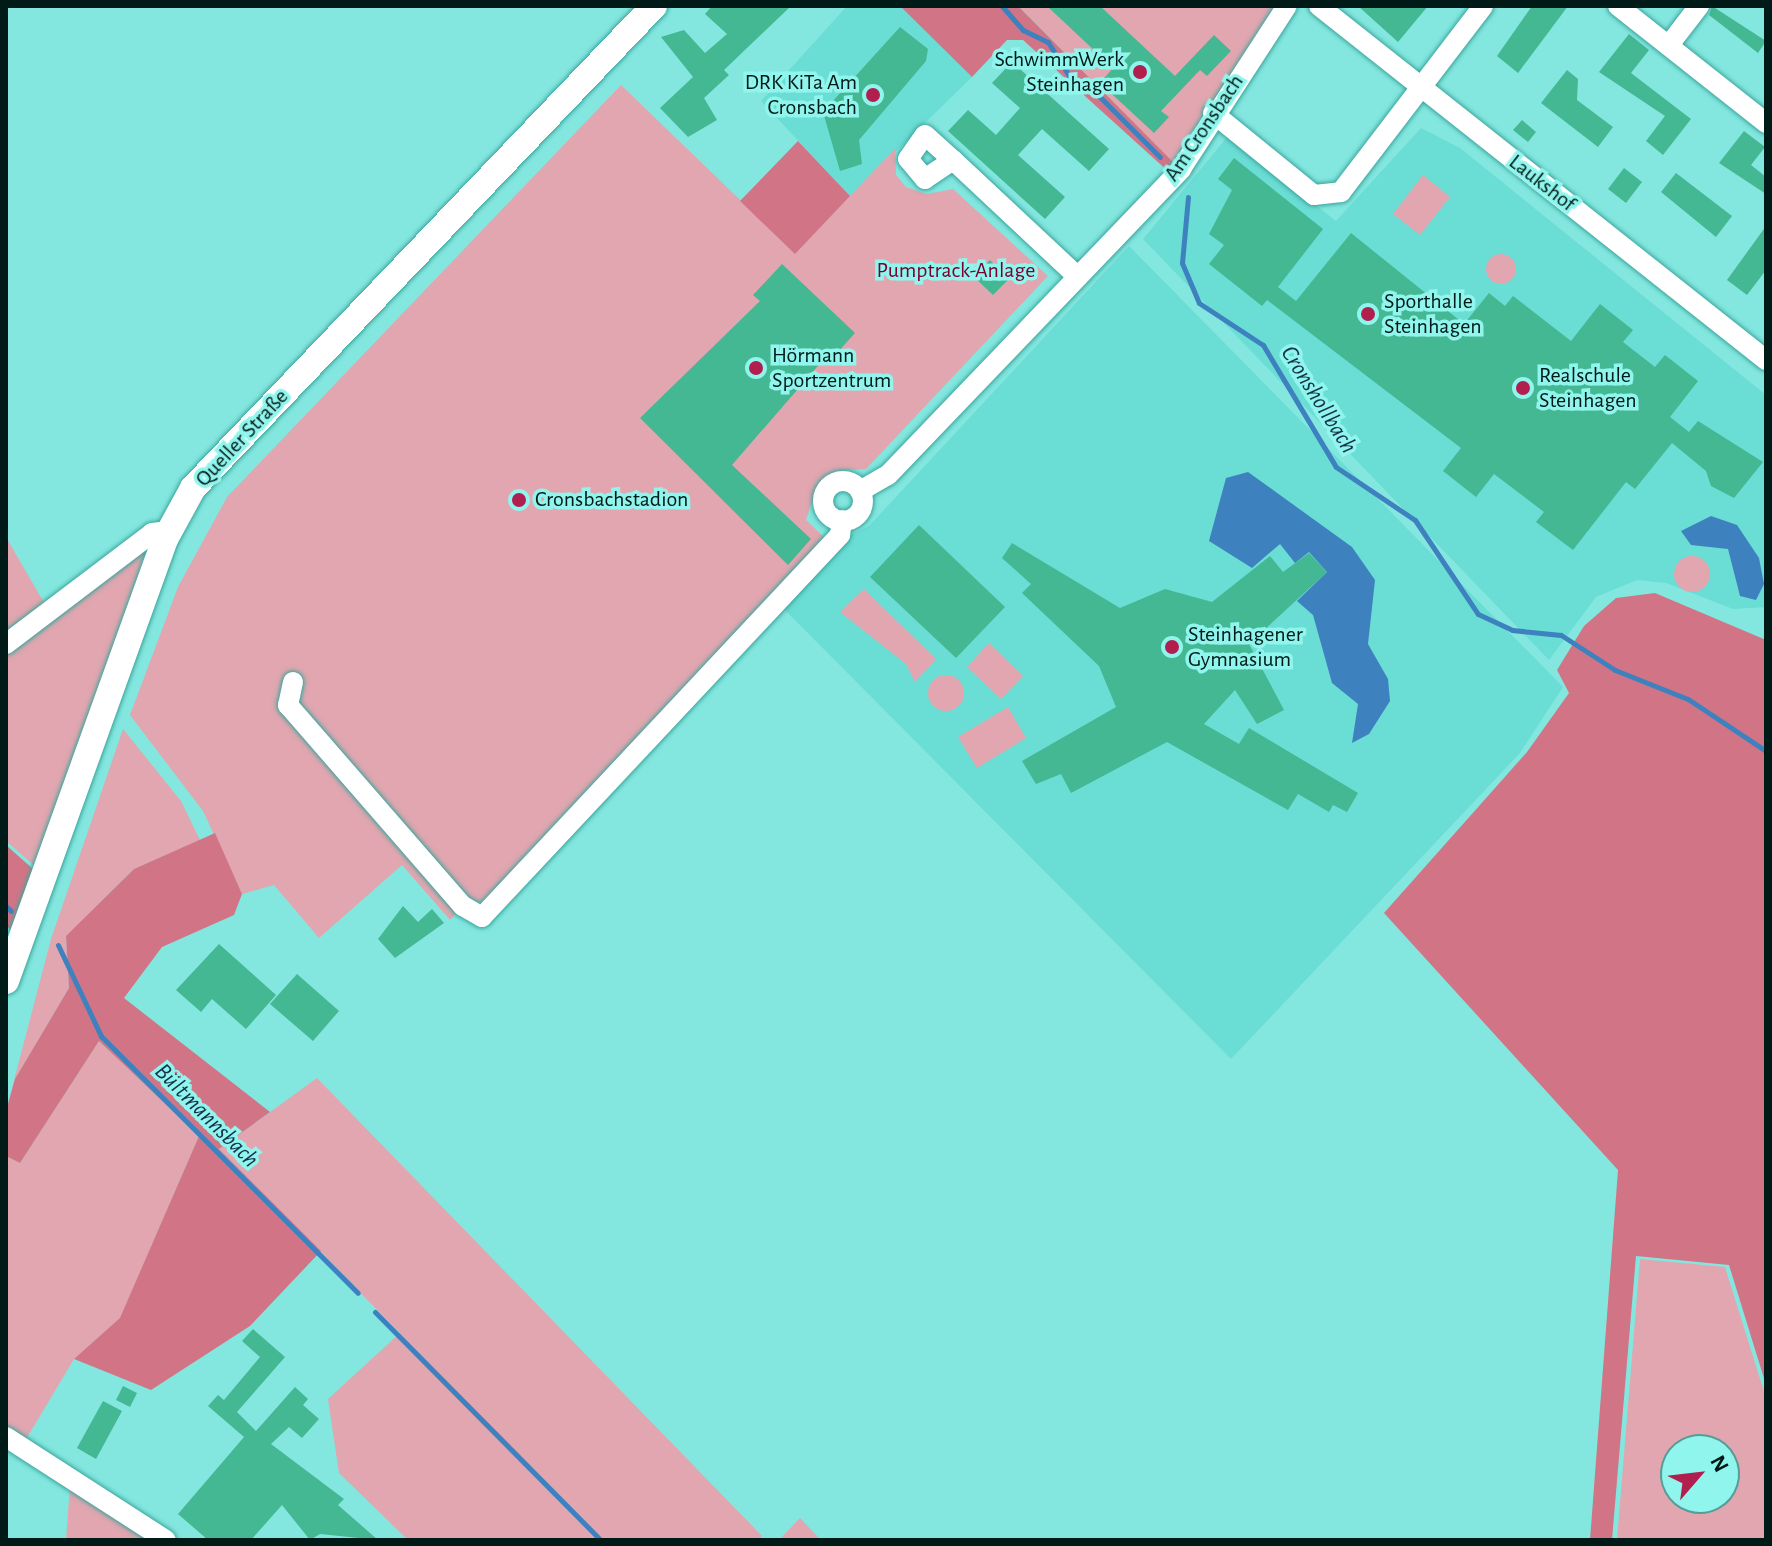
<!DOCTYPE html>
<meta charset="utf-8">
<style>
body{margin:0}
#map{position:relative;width:1772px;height:1546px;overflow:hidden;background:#83e7df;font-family:"Alegreya Sans",sans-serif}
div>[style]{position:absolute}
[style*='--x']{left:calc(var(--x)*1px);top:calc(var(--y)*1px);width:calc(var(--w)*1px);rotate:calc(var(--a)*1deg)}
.built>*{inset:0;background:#6addd4}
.green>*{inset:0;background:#e1a6af}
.round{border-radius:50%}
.forest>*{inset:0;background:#d17586}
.water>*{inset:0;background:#3e81bf}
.stream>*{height:5px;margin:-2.5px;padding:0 2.5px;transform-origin:2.5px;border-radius:2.5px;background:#3e81bf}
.building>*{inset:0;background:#44b793}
.roads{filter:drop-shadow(0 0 2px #3ba59d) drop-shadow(0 0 2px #3ba59d)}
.minor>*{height:20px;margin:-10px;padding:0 10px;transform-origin:10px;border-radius:10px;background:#fff}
.minor>.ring{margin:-10px;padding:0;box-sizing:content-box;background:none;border:20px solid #fff;border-radius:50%}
.major>*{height:26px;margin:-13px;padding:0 13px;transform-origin:13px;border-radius:13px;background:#fff}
.dots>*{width:22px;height:22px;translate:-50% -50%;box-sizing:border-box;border:4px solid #90f5ec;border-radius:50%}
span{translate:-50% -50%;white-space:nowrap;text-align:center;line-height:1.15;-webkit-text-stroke:7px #90f5ec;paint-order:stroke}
.poi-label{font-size:22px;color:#001a18}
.right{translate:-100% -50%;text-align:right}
.left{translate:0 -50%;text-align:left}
.street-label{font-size:22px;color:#001a18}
.park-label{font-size:22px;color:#78002f}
.water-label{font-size:24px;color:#15314b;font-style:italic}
.frame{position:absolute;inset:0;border:8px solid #001a18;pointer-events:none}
.north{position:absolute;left:1660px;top:1434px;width:80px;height:80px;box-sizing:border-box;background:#90f5ec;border:2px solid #569d97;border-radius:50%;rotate:62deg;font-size:22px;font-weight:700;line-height:32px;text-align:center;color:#001a18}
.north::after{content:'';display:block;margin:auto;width:28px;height:36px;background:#b01f4e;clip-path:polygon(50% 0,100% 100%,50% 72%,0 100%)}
</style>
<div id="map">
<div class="built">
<i style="clip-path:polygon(847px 6px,900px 6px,972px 77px,850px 196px,761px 101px)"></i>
<i style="clip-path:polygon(1421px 128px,1460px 148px,1766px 395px,1766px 607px,1733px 609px,1666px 583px,1637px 580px,1596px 597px,1549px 660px,1143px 239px,1228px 136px,1336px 221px)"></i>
<i style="clip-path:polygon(1129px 246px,1563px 687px,1520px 753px,1231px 1059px,781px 606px,841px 539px,869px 526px)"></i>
</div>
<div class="green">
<i style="clip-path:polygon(1018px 6px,1274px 6px,1177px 166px)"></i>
<i style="clip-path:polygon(621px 85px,795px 253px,895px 149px,896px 175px,906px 187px,927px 194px,953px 189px,1048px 276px,866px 469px,835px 471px,819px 482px,806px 520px,828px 541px,489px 900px,467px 903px,450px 920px,402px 865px,319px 938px,274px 885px,242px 894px,203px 811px,130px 715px,178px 587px,227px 497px)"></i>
<i style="clip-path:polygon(1423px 175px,1450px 197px,1420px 235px,1393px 214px)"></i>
<i class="round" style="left:1486px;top:254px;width:30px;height:30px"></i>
<i style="clip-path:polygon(6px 537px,50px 613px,149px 543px,36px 867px,6px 841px)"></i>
<i class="round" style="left:1674px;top:556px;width:36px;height:36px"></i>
<i style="clip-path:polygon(864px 589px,936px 659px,915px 682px,906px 664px,840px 612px)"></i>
<i style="clip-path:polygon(989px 643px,1023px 676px,1001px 699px,967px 667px)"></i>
<i class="round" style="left:928px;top:675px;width:36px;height:36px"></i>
<i style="clip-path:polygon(1008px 707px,1026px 738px,977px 768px,958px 737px)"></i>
<i style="clip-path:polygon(123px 729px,181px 801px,200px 840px,134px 869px,66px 936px,69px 988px,15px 1079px,6px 1111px,51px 939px)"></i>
<i style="clip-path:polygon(99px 1041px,199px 1136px,120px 1319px,74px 1359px,25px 1441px,6px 1430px,6px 1156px,20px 1163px)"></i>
<i style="clip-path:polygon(317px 1078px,762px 1536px,758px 1540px,408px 1540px,339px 1473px,328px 1399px,400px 1333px,219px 1149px)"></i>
<i style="clip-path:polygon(evenodd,1640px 1259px,1725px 1267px,1766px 1398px,1766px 1540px,1617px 1540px,1640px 1259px,1676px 1450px,1724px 1450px,1724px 1498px,1676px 1498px,1676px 1450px)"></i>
<i style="clip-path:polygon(70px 1485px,153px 1540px,66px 1540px)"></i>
<i style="clip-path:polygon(800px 1518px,821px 1540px,779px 1540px)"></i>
</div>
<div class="forest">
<i style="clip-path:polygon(900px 6px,1018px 6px,1177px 166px,1170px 173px,1023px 40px,1007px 40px,972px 77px)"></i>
<i style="clip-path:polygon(798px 141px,850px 196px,795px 254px,740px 201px)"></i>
<i style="clip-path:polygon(1655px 593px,1766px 640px,1766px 1385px,1729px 1265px,1636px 1256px,1612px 1540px,1590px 1540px,1618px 1170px,1384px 913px,1527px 752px,1569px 693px,1557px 670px,1584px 626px,1616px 598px)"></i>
<i style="clip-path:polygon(215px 833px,242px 894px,234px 915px,162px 947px,124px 998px,270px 1112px,219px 1149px,321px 1251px,250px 1326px,151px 1390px,74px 1359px,120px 1318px,199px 1136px,99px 1041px,20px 1163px,6px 1156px,6px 1111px,15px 1079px,69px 988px,66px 936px,134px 869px)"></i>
<i style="clip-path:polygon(6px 845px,33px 869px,11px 930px,6px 926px)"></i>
</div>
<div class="water">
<i style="clip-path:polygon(1248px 472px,1352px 547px,1375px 580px,1368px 644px,1388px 679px,1390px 701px,1369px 734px,1352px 743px,1358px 704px,1332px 683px,1313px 615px,1297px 601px,1327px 572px,1309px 552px,1295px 563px,1280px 544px,1252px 568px,1209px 541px,1226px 478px)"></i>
<i style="clip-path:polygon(1711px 516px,1737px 525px,1759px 558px,1764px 584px,1756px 600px,1740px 596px,1728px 549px,1691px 545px,1681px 531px)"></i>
</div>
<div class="stream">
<i style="--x:1002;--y:6;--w:32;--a:49"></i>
<i style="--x:1023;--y:30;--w:28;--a:26"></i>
<i style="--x:1048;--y:42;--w:44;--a:58.1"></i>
<i style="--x:1071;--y:79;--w:14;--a:12"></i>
<i style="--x:1085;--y:82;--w:106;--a:45"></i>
<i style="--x:1188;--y:197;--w:66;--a:95.2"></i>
<i style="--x:1182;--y:263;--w:43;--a:67"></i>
<i style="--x:1199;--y:303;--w:77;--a:33.3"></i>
<i style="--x:1263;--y:345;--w:142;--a:59.1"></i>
<i style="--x:1336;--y:467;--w:95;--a:33.9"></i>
<i style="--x:1415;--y:520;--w:113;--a:56.2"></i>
<i style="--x:1478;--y:614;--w:38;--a:25"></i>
<i style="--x:1512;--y:630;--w:49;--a:5.8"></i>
<i style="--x:1561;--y:635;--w:64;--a:32.9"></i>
<i style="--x:1615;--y:670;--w:79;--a:21.7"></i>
<i style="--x:1688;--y:699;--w:94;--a:33.7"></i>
<i style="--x:6;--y:906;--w:7;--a:45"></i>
<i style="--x:58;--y:945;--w:101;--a:64.7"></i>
<i style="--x:101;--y:1036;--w:363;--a:45"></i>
<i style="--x:375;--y:1312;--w:321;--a:45.3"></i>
</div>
<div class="building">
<i style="clip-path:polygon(712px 6px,791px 6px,724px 70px,729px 75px,704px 98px,717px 120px,688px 137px,660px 108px,693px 77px,661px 37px,684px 30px,705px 53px,727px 34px,705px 14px)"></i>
<i style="clip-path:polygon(1047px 6px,1100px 6px,1175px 76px,1214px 35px,1231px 51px,1207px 76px,1200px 70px,1161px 111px,1169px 117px,1154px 133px,1100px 83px,1113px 68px)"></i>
<i style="clip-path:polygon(1358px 6px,1428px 6px,1398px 42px)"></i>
<i style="clip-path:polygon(1532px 6px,1568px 6px,1518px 73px,1497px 56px)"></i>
<i style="clip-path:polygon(1712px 6px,1766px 41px,1758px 53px,1709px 15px)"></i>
<i style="clip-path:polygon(900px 27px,928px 49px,926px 61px,859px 140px,862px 164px,840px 171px,823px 112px)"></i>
<i style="clip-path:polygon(1629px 34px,1649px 50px,1631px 73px,1691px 119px,1663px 155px,1646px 141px,1665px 116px,1599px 72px)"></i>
<i style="clip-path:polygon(1012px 62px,1109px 149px,1089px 171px,1042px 129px,1018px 155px,1065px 197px,1045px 219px,948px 131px,968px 110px,996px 135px,1020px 108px,992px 83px)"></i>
<i style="clip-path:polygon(1567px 70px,1578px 79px,1577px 100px,1613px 127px,1598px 147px,1541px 103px)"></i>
<i style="clip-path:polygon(1522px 120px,1536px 132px,1528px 142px,1513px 130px)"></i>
<i style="clip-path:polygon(1744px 131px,1765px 147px,1751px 165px,1766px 177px,1766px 194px,1719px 163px)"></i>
<i style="clip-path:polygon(1234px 158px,1323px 229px,1278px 287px,1296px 301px,1351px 233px,1464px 324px,1489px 293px,1505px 306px,1513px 296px,1571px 341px,1600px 304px,1633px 330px,1623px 342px,1655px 367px,1665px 355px,1698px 381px,1670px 417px,1689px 432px,1698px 421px,1763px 462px,1734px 498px,1711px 486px,1706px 471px,1672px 443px,1635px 489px,1626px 482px,1573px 550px,1536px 522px,1544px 512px,1494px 474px,1476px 497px,1443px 471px,1461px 448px,1267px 300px,1262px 306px,1209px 264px,1224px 245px,1209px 234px,1232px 190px,1218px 179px)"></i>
<i style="clip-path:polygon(1624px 168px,1642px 182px,1626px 203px,1608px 189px)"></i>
<i style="clip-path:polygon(1676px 173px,1732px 216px,1716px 237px,1661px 192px)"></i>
<i style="clip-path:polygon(1766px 226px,1766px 270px,1747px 295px,1727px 280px)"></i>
<i style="clip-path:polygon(990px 260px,1009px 279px,993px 295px,974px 277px)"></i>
<i style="clip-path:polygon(782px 264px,855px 333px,827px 364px,823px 360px,732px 465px,811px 539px,788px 565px,640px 418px,760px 301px,753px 295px)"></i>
<i style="clip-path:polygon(919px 525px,1005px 607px,956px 658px,870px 577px)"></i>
<i style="clip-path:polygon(1012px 543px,1120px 608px,1165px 589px,1212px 602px,1270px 556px,1283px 572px,1309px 553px,1327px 572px,1249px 644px,1284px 710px,1257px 724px,1235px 690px,1204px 724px,1239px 744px,1249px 728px,1358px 793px,1347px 812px,1333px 805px,1329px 812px,1298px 794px,1288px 810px,1167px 742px,1071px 793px,1061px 774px,1036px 784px,1022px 761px,1116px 707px,1099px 666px,1022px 593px,1031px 584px,1002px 558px)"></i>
<i style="clip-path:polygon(403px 906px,418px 922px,432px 909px,444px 923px,395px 958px,378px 939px)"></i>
<i style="clip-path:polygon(219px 944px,276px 995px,246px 1029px,212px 999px,201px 1012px,176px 990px)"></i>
<i style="clip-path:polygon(297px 974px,339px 1011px,313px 1041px,270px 1004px)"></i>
<i style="clip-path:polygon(253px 1329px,285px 1357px,237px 1412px,256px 1431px,295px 1387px,308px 1399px,303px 1405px,319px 1419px,302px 1438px,289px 1427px,271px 1444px,344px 1499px,338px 1505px,378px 1540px,320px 1534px,310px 1540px,282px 1505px,251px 1540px,208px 1540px,178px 1514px,244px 1437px,208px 1406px,218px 1395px,224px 1400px,260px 1357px,242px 1341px)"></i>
<i style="clip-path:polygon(123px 1386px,137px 1393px,130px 1407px,116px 1400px)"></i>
<i style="clip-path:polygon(103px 1401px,122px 1411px,96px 1459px,77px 1448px)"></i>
</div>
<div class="roads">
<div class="minor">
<i style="--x:1319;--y:6;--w:570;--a:38.38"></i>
<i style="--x:1618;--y:6;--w:189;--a:38.3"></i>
<i style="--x:1669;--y:45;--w:49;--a:-52.4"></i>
<i style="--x:1213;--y:113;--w:130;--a:39.1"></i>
<i style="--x:1314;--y:195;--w:27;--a:-6"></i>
<i style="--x:1341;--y:192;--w:234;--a:-52.6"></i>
<i style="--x:953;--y:160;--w:34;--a:146"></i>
<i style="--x:925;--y:179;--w:26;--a:-130"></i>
<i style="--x:908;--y:159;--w:29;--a:-55"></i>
<i style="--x:925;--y:135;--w:38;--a:42"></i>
<i style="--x:953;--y:160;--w:171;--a:43.1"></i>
<i class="ring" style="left:823px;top:481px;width:20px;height:20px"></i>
<i style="--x:860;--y:491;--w:32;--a:-30"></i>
<i style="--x:888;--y:475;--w:424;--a:-46.2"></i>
<i style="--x:1181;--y:169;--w:194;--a:-57"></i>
<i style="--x:6;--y:644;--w:183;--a:-37.2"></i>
<i style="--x:152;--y:533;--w:17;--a:-7"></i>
<i style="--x:293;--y:682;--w:24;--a:102"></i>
<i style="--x:288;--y:705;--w:267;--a:49"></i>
<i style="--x:463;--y:906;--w:22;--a:30"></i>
<i style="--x:482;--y:917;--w:524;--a:-46.86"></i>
<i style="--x:840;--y:535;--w:15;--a:-82"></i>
<i style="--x:6;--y:1437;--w:190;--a:32.8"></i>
</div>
<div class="major">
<i style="--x:6;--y:981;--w:468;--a:-70.2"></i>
<i style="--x:164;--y:541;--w:60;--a:-61.3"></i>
<i style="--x:193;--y:488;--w:667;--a:-46.28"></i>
</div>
</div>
<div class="dots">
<i style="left:1140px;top:72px;background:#b01f4e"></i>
<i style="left:873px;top:95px;background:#b01f4e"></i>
<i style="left:1368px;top:314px;background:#b01f4e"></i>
<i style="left:756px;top:368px;background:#b01f4e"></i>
<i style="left:1523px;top:388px;background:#b01f4e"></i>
<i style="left:519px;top:500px;background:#b01f4e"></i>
<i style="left:1172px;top:647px;background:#b01f4e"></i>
</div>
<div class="poi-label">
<span class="right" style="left:1124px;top:72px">SchwimmWerk<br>Steinhagen</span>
<span class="right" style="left:857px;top:95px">DRK KiTa Am<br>Cronsbach</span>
<span class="left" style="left:1384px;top:314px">Sporthalle<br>Steinhagen</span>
<span class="left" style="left:772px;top:368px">Hörmann<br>Sportzentrum</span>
<span class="left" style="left:1539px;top:388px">Realschule<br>Steinhagen</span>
<span class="left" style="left:535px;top:500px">Cronsbachstadion</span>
<span class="left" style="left:1188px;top:647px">Steinhagener<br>Gymnasium</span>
</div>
<div class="street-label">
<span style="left:1204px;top:128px;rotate:-56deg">Am Cronsbach</span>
<span style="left:1542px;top:183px;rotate:38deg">Laukshof</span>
<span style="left:242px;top:438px;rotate:-47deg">Queller Straße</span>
</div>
<div class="park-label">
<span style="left:956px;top:271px">Pumptrack-Anlage</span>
</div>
<div class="water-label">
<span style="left:1318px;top:400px;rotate:58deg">Cronshollbach</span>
<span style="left:206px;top:1116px;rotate:45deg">Bültmannsbach</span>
</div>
<div class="frame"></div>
<div class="north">N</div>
</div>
